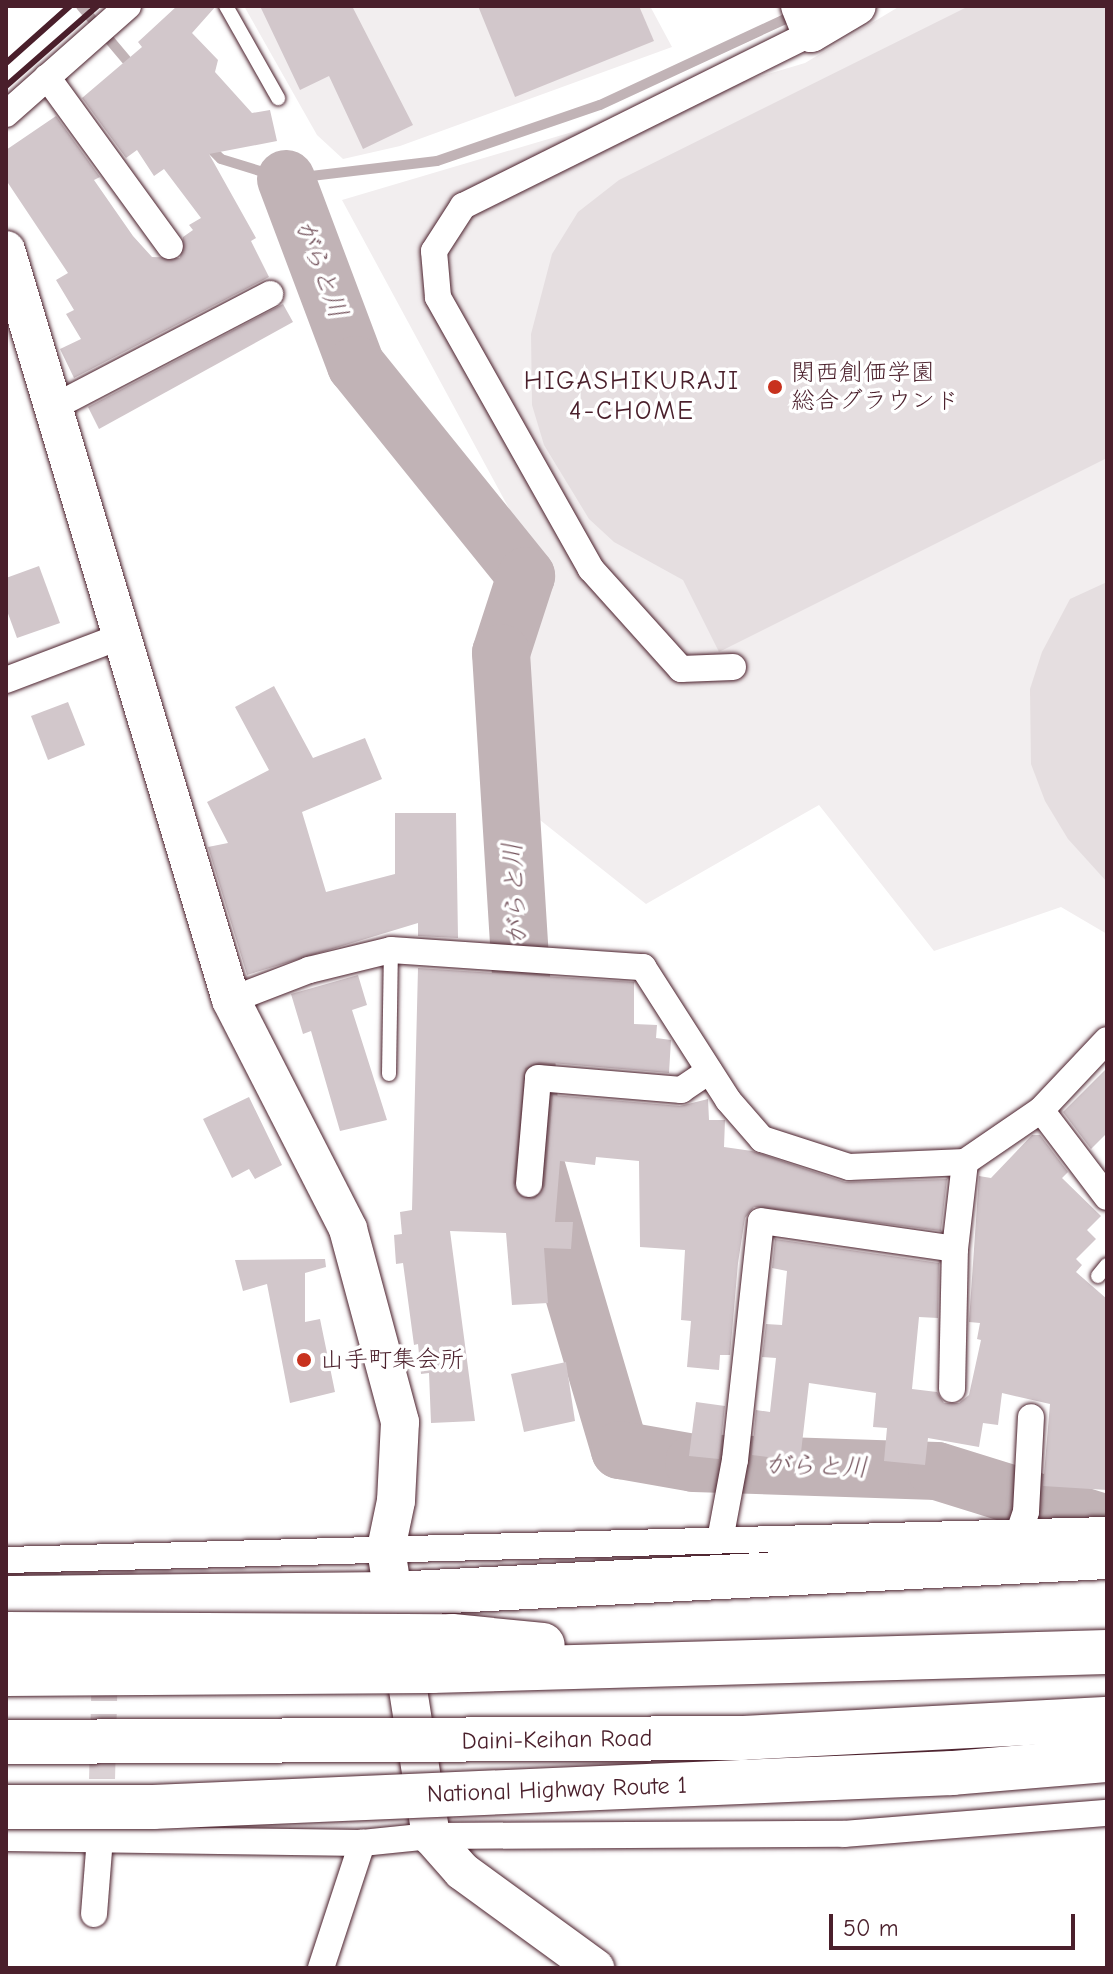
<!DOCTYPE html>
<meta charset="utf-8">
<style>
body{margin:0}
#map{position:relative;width:1113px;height:1974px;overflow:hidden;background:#fff;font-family:"Comic Neue","Klee One",sans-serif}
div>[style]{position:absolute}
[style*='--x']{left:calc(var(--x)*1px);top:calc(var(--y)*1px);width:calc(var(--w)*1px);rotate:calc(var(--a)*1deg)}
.built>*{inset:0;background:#f2eeef}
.green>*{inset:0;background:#e5dee0}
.stream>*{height:10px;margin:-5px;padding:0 5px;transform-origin:5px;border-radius:5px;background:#c1b3b6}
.river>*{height:58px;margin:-29px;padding:0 29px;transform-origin:29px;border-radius:29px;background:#c1b3b6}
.building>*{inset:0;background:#d2c7cb}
.street-tunnel>*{height:26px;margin-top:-13px;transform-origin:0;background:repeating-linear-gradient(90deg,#dbd2d5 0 26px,transparent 0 39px)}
.roads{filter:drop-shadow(0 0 2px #4a1f2b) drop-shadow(0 0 2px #4a1f2b)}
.lane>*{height:14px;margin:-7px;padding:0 7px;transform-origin:7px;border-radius:7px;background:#fff}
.street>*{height:26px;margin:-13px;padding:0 13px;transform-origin:13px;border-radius:13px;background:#fff}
.secondary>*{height:38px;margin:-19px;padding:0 19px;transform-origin:19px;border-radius:19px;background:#fff}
.highway>*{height:44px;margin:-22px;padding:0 22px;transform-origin:22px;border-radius:22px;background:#fff}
.rail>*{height:6px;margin:-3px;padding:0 3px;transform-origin:3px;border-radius:3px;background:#4a1f2b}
.bridges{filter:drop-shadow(0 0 2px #4a1f2b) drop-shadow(0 0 2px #4a1f2b)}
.highway-bridge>*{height:44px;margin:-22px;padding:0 22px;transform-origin:22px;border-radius:22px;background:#fff}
.dots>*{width:22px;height:22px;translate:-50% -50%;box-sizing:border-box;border:4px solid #fff;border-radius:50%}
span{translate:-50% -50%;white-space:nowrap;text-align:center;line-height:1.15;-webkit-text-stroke:7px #fff;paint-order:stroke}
.poi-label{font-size:24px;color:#4a1f2b}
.left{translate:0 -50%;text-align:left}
.street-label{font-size:24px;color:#4a1f2b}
.water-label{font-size:26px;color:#74535c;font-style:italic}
.neighbourhood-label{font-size:26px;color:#4a1f2b;letter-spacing:2px}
.frame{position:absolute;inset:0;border:8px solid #4a1f2b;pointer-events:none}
.scale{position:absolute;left:829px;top:1914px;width:246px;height:36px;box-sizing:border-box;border:4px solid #4a1f2b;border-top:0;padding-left:10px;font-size:24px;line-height:28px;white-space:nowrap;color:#4a1f2b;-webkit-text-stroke:6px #fff;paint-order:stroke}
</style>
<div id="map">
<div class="built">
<i style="clip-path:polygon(244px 6px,650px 6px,672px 47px,400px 146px,343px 159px,317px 135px)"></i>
<i style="clip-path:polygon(900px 6px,1107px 6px,1107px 934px,1061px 907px,934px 951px,819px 805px,646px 904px,540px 820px,516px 651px,545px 575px,342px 200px,805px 63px)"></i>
</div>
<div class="green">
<i style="clip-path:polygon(969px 6px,1107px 6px,1107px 458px,719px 652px,683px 580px,614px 542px,589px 519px,544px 445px,532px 405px,531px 334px,552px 254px,578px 212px,619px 180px)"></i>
<i style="clip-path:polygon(1107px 582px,1107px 882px,1068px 839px,1045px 801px,1031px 764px,1030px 689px,1042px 652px,1070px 599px)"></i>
</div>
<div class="stream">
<i style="--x:81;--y:6;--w:82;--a:49.9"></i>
<i style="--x:206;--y:144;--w:21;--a:45"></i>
<i style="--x:221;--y:159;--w:68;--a:17.1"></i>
<i style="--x:286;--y:179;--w:152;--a:-6.8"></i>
<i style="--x:437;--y:161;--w:172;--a:-19"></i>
<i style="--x:600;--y:105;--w:204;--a:-24.9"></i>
</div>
<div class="river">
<i style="--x:286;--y:179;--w:199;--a:69.4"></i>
<i style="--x:356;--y:365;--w:271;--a:51.1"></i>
<i style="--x:526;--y:576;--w:81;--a:108"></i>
<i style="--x:501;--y:653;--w:501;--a:86.45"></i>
<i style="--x:532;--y:1153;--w:310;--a:73.5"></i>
<i style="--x:620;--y:1450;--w:75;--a:10"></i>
<i style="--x:694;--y:1463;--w:243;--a:1.9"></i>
<i style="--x:937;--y:1471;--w:178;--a:17.3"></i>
</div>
<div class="building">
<i style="clip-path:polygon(177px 6px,216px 6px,192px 33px,218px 60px,215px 72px,252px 113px,270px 110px,277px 141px,209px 154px,256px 238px,251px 241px,269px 277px,74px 378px,60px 349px,81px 339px,66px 314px,74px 310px,56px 280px,68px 273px,6px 180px,6px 150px,56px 116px,100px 177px,94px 180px,133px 236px,152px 257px,180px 258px,183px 237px,193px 230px,189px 225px,201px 218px,164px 169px,154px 176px,137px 150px,126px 158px,82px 98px,142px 47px,138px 42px)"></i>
<i style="clip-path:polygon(260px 6px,352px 6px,413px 125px,363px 149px,329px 76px,300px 90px)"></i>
<i style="clip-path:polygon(478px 6px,639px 6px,654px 41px,515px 97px)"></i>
<i style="clip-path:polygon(283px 304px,293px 322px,99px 429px,88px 407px)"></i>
<i style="clip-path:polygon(39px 566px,60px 623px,17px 638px,6px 608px,6px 578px)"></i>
<i style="clip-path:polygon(274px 686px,313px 758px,365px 738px,382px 779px,302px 812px,326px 892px,395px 874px,395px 813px,456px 813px,458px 938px,418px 936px,418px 923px,247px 975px,208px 847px,228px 843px,207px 802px,269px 770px,235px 707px)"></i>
<i style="clip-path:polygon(68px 702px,85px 745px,48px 760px,31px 716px)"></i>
<i style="clip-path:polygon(418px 968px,634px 982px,634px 1024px,657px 1025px,656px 1038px,671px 1040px,669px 1073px,539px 1062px,525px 1068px,513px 1183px,521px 1197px,535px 1199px,545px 1186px,553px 1095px,680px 1106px,708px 1099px,709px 1120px,725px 1120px,724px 1147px,752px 1151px,845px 1182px,947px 1179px,941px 1231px,754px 1207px,745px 1218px,738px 1263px,730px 1355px,720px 1355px,719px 1370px,687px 1367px,691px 1321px,681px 1320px,685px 1250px,640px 1247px,639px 1161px,596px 1157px,595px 1165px,560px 1161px,555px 1222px,573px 1222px,571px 1249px,544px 1248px,548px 1303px,512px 1305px,506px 1233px,450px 1231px,475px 1421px,431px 1423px,429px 1373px,421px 1374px,418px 1344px,414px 1345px,403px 1263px,396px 1264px,394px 1235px,402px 1234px,400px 1212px,412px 1210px)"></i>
<i style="clip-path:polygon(358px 975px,367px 1005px,352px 1010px,387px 1120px,340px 1131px,311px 1031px,303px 1034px,291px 994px)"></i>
<i style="clip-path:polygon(1107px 1068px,1107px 1133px,1091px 1149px,1063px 1112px)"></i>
<i style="clip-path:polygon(249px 1097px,282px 1165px,255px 1179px,249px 1169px,232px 1178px,203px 1119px)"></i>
<i style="clip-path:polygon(1032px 1135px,1040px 1135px,1068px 1172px,1062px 1178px,1101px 1216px,1087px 1230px,1096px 1239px,1076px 1259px,1082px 1265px,1076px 1272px,1107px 1299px,1107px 1490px,1043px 1486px,1050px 1404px,1002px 1393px,998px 1425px,983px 1423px,979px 1447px,928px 1438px,925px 1465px,884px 1461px,887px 1428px,873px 1427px,876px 1393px,809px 1383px,800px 1461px,752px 1455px,756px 1410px,770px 1412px,776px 1358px,762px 1357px,766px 1324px,782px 1325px,787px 1271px,772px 1268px,775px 1239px,939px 1263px,938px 1318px,919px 1317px,912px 1389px,937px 1392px,944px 1403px,959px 1403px,969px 1395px,981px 1340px,977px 1339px,980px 1323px,969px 1322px,979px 1176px,991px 1178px)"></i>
<i style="clip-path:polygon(325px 1259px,326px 1267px,305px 1273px,305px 1322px,320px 1319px,335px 1392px,290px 1403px,267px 1284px,243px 1291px,235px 1260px)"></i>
<i style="clip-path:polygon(566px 1362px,575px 1421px,524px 1432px,511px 1374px)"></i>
<i style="clip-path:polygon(696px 1402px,725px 1406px,719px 1459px,689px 1456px)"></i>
</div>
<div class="street-tunnel">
<i style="--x:101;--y:1818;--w:157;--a:-88.5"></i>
</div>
<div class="roads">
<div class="lane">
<i style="--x:226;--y:6;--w:106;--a:60.5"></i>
<i style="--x:389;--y:1074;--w:124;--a:-89.1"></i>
<i style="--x:1098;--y:1276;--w:14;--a:-51"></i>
</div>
<div class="street">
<i style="--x:47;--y:77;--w:209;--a:54"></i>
<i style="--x:6;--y:114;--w:163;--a:-41.5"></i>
<i style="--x:54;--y:407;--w:244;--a:-27.6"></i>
<i style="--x:733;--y:667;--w:52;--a:177.8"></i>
<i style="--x:681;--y:669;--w:135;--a:-132"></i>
<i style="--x:591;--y:569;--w:312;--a:-119.4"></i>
<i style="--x:438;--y:297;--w:46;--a:-95"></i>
<i style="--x:434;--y:251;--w:54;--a:-57.2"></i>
<i style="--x:463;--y:206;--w:389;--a:-26.4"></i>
<i style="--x:6;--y:680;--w:124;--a:-20.8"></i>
<i style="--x:231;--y:1000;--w:84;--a:-21"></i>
<i style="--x:309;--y:970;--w:84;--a:-13.7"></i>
<i style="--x:391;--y:950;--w:253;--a:3.9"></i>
<i style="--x:643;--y:967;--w:158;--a:57.4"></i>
<i style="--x:728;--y:1100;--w:52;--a:48.9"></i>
<i style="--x:762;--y:1139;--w:91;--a:17.8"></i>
<i style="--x:849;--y:1167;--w:116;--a:-2.5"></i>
<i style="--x:965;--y:1162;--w:92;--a:-34.4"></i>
<i style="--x:1041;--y:1110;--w:96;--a:-46.7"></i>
<i style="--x:1041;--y:1110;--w:109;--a:52.8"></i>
<i style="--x:529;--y:1184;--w:106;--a:-85.1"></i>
<i style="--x:538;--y:1078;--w:144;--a:4.8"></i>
<i style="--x:681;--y:1090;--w:34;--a:-34"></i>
<i style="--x:952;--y:1389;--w:140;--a:-88.8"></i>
<i style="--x:1018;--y:1535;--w:24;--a:-71"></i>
<i style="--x:1026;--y:1512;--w:95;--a:-87"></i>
<i style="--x:720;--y:1540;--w:81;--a:-79.4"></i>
<i style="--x:735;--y:1460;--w:240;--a:-83.8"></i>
<i style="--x:761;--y:1221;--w:196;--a:8.2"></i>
<i style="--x:955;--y:1249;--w:88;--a:-83.4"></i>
<i style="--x:6;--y:1560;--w:1101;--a:-1.56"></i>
<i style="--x:6;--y:1838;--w:356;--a:0.8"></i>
<i style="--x:362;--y:1843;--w:69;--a:-5.8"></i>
<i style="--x:431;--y:1836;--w:413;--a:-0.3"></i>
<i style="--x:844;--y:1834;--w:264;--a:-4.6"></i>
<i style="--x:94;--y:1914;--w:76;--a:-85.5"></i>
<i style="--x:321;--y:1968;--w:132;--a:-71.8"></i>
</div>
<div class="secondary">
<i style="--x:800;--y:6;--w:29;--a:68"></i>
<i style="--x:811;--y:33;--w:53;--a:-30.4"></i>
<i style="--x:6;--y:250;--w:783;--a:73.3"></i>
<i style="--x:231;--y:1000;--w:257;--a:62.9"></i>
<i style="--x:348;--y:1229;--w:200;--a:74.9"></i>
<i style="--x:400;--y:1422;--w:79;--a:92.9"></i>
<i style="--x:396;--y:1501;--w:49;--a:101.8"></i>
<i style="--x:386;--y:1549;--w:291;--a:81.1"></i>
<i style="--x:431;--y:1836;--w:47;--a:48.5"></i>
<i style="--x:462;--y:1871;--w:165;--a:36.1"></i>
</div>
<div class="highway">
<i style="--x:6;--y:1598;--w:387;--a:-0.6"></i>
<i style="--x:393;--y:1594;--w:715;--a:-2.97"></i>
</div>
</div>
<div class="rail">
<i style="--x:6;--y:63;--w:86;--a:-41.7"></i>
<i style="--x:6;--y:86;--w:121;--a:-41.3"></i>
</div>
<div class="bridges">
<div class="highway-bridge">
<i style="--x:6;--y:1634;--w:446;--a:0.3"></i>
<i style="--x:452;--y:1636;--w:91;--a:5.6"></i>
<i style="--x:6;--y:1674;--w:426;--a:-0.4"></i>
<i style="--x:432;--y:1671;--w:675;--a:-1.61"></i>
<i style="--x:6;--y:1742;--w:736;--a:-0.31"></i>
<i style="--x:742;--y:1738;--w:365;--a:-3"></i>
<i style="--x:6;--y:1807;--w:147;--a:0"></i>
<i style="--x:153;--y:1807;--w:800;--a:-2.44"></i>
<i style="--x:952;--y:1773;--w:156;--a:-4.8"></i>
</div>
</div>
<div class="dots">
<i style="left:775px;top:387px;background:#c8321e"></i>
<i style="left:304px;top:1360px;background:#c8321e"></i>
</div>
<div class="poi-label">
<span class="left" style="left:791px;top:387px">関西創価学園<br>総合グラウンド</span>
<span class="left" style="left:320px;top:1360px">山手町集会所</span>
</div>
<div class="street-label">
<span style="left:557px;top:1740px;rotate:-1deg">Daini-Keihan Road</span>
<span style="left:557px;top:1790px;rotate:-2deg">National Highway Route 1</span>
</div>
<div class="water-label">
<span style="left:320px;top:269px;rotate:69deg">がらと川</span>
<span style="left:516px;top:894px;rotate:-93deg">がらと川</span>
<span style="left:816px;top:1467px;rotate:2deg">がらと川</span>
</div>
<div class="neighbourhood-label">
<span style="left:632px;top:397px">HIGASHIKURAJI<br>4-CHOME</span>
</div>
<div class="frame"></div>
<div class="scale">50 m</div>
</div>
